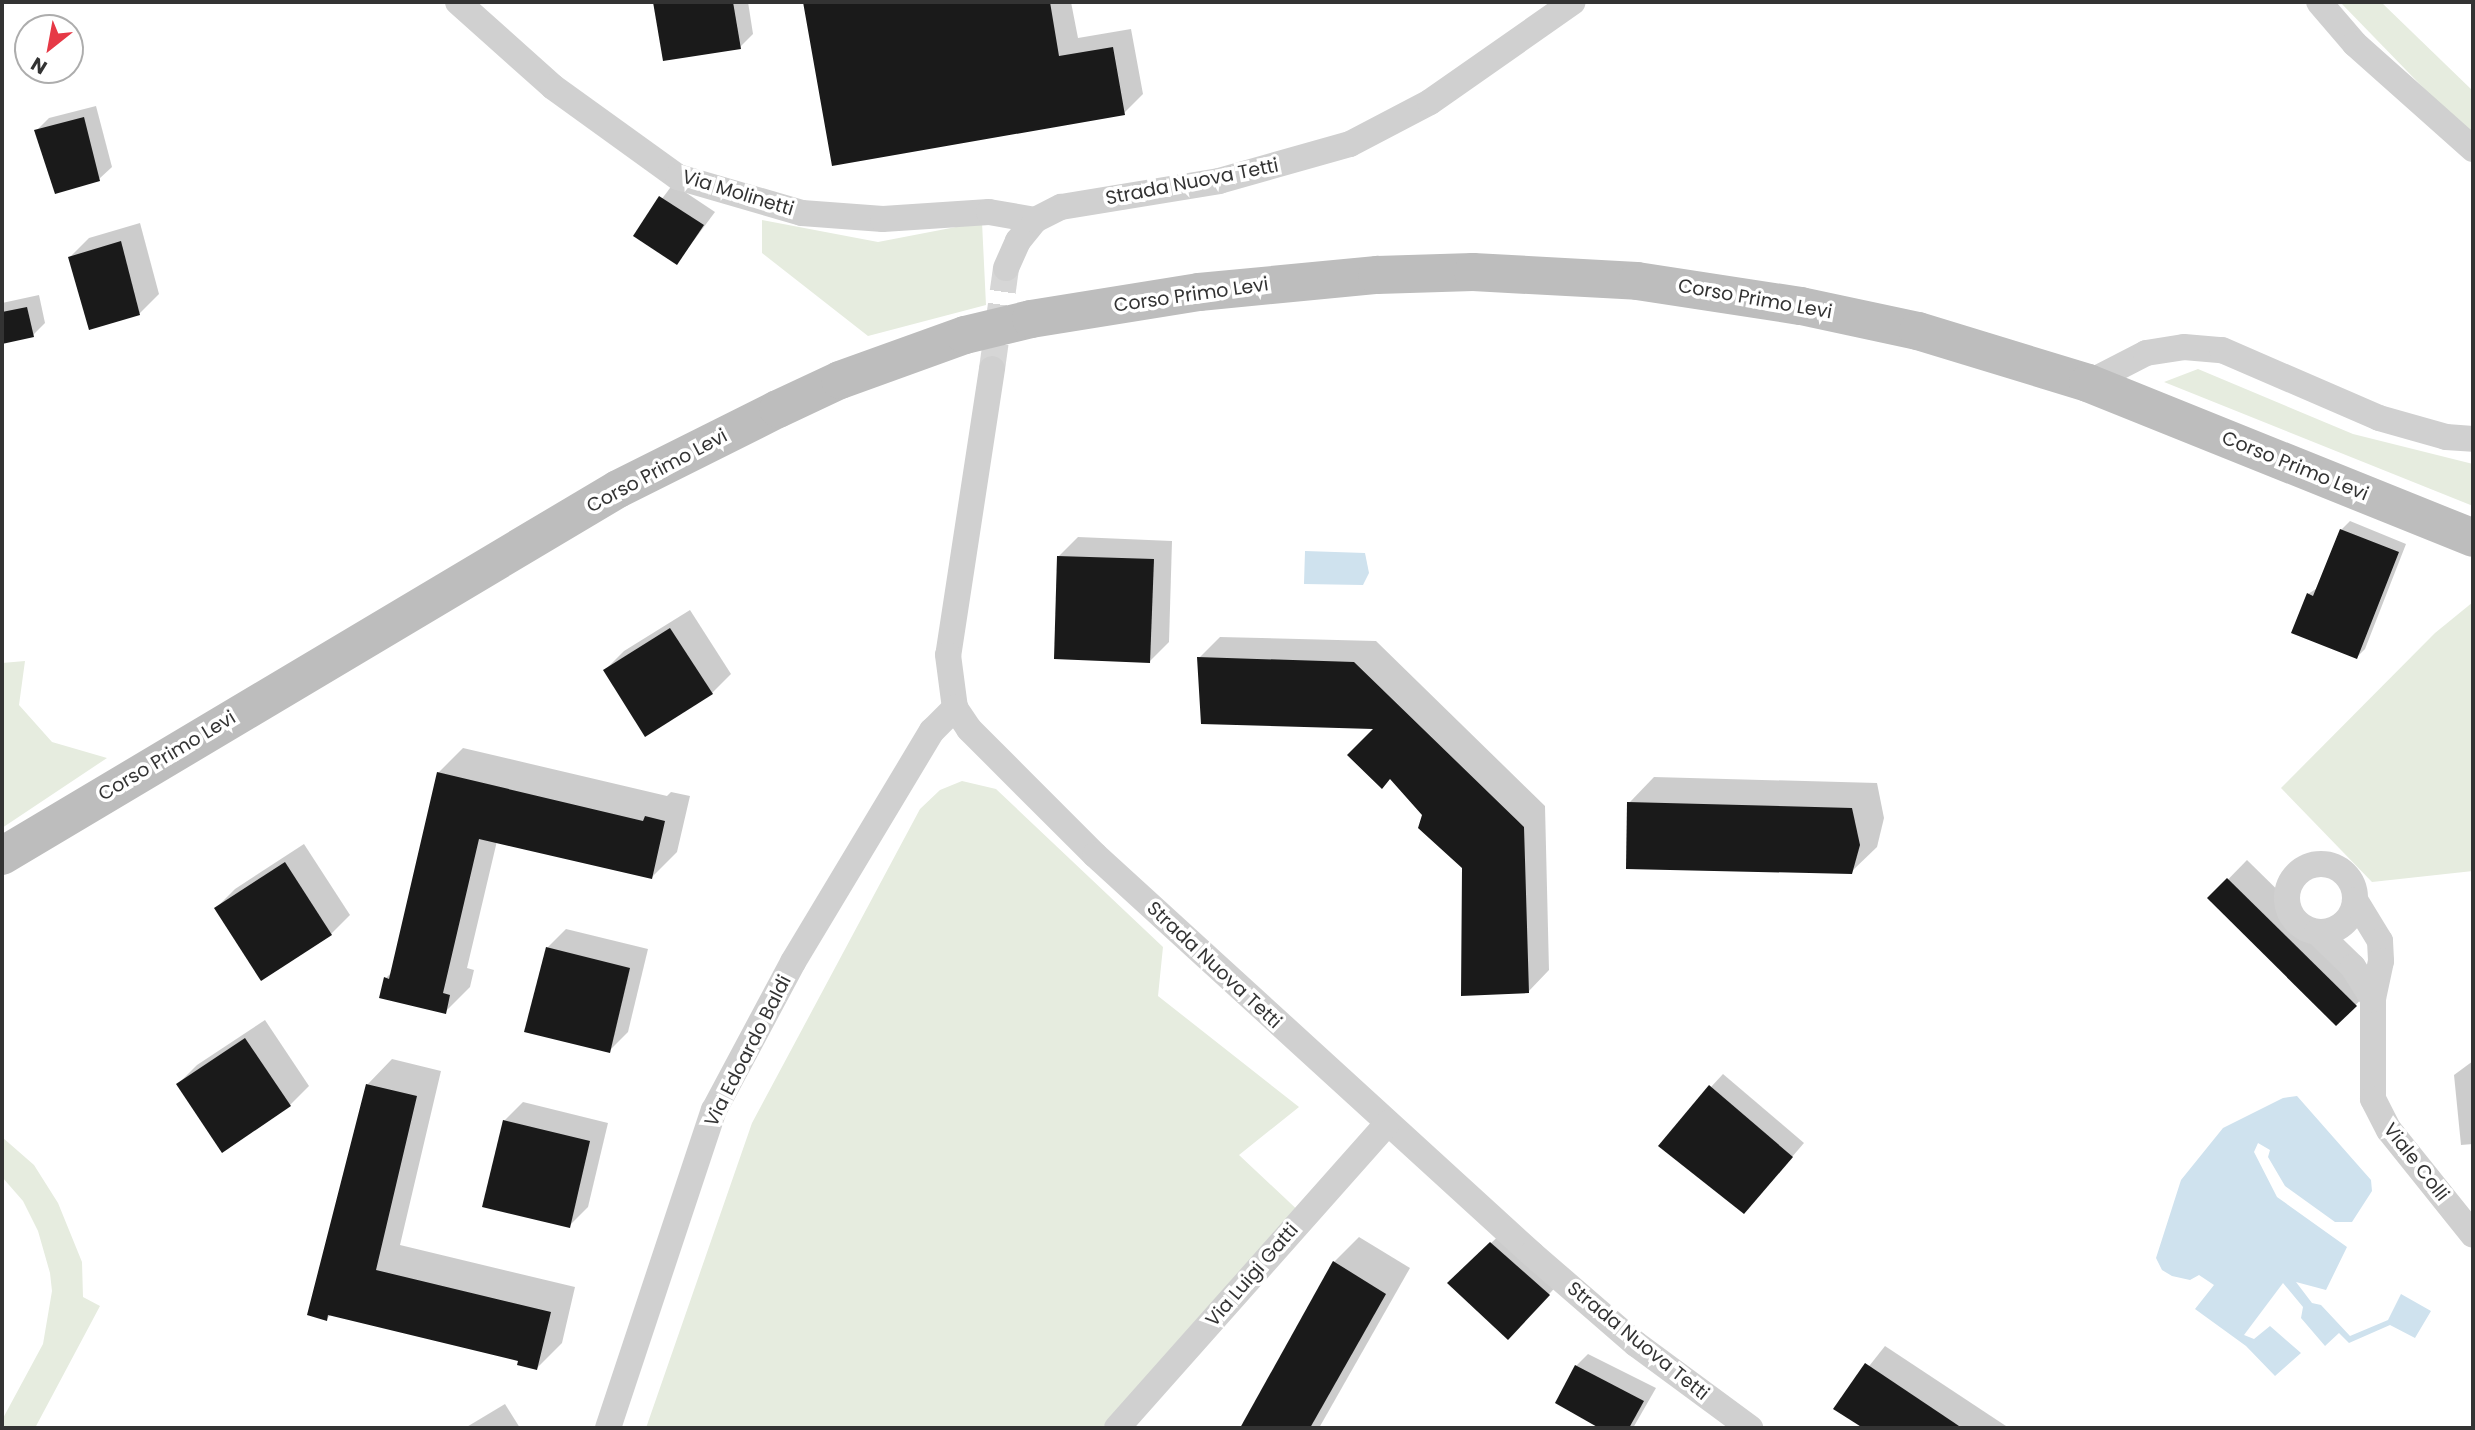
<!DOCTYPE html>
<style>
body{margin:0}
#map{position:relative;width:2475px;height:1430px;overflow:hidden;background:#fff;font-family:Poppins,sans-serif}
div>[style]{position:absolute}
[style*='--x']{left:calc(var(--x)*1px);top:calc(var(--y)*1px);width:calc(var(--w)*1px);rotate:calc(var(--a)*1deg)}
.green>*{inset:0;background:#e6ecdf}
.water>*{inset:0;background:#cfe2ee}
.shadow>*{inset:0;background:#0003}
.building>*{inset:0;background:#1a1a1a}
.minor-tunnel>*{height:26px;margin-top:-13px;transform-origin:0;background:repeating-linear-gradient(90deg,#d6d6d6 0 26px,transparent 0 39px)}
.minor>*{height:26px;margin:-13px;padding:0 13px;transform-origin:13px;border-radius:13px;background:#d0d0d0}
.minor>.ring{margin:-13px;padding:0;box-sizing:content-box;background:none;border:26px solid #d0d0d0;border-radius:50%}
.secondary>*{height:38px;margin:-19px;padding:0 19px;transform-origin:19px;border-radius:19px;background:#bdbdbd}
span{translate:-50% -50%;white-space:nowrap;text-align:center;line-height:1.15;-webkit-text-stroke:7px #fff;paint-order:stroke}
.street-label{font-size:19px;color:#333}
.frame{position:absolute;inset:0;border:4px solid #333;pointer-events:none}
.north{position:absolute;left:14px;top:14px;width:70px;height:70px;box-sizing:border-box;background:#fff;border:2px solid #adadad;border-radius:50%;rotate:211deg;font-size:19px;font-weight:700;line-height:28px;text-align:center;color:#333}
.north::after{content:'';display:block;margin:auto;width:24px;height:32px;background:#e63946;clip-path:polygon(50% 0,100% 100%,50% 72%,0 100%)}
</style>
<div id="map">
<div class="green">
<i style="clip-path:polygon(2340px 2px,2381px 2px,2473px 91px,2473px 139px)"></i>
<i style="clip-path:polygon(762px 220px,878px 242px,982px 222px,986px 305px,868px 336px,762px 253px)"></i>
<i style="clip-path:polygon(2198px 369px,2353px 434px,2473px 464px,2473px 506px,2164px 382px)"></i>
<i style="clip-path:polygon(2473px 602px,2473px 871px,2372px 882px,2281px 788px,2435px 633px)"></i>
<i style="clip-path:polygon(25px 661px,19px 705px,52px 742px,107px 758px,2px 828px,2px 663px)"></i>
<i style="clip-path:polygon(962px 781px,996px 789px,1163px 947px,1158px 996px,1299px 1107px,1239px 1155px,1304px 1216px,1102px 1428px,646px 1428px,752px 1123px,920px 809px,940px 790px)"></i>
<i style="clip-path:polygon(2px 1137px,34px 1165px,58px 1203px,82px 1262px,83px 1297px,100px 1306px,35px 1428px,2px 1428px,2px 1420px,43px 1344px,52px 1291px,50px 1273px,38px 1231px,23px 1201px,2px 1177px)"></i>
</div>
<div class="water">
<i style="clip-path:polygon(1305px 551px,1365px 553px,1369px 573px,1363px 585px,1304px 584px)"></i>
<i style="clip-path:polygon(2297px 1096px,2371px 1180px,2372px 1191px,2352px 1222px,2335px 1222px,2285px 1186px,2268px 1157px,2270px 1150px,2258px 1143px,2254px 1152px,2277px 1197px,2347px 1247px,2326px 1290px,2296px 1282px,2312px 1303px,2321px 1305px,2350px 1336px,2388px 1320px,2401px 1294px,2431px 1311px,2415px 1338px,2390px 1325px,2349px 1343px,2339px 1333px,2325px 1346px,2301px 1318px,2303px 1307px,2283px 1283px,2244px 1335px,2254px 1339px,2270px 1326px,2301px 1353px,2275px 1376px,2246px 1346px,2195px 1309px,2214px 1285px,2199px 1275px,2190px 1280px,2172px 1276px,2162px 1270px,2156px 1258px,2181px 1180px,2223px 1128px,2283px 1098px)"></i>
</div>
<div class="shadow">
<i style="clip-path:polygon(655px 2px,748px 2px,753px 34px,740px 47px,665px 59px)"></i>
<i style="clip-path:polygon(805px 2px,1071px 2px,1078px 38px,1131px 29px,1143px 94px,1124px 113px,834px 164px)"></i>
<i style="clip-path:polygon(96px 106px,112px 167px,99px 179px,36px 131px,49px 118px)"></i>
<i style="clip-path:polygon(673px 184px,715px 212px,677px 263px,635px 235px)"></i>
<i style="clip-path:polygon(140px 223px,159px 294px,140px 313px,91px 328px,70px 257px,89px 238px)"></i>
<i style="clip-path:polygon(39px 295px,45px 323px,33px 335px,2px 342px,2px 303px)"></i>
<i style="clip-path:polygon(2350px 521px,2406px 544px,2365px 649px,2357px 657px,2308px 594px,2319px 587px,2341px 530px)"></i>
<i style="clip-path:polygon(1078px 537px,1172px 541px,1169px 642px,1150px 661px,1059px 556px)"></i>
<i style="clip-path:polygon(690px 610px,731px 674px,712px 693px,605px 670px,624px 651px)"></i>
<i style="clip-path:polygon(1220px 637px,1376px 641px,1545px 806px,1549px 970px,1528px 992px,1464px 868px,1424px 815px,1377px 727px,1199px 658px)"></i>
<i style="clip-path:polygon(463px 748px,667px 796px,671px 792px,690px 796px,677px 852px,652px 877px,497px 841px,467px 968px,474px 970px,470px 987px,445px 1012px,386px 978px,393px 971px,438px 773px)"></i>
<i style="clip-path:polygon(1654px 777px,1877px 783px,1884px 818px,1877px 847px,1851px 872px,1629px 803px)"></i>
<i style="clip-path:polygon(304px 844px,350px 915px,331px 934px,216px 908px,235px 889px)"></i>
<i style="clip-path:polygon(2247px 860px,2375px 986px,2336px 1024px,2210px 898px)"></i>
<i style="clip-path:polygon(566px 929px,648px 949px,628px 1032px,609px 1051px,547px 948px)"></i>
<i style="clip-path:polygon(265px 1020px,309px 1086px,290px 1105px,222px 1150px,178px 1084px,197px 1065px)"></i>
<i style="clip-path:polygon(392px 1059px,441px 1071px,400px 1245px,575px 1287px,562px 1343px,537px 1368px,520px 1359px,331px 1314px,327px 1319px,367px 1085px)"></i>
<i style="clip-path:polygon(2473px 1061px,2473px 1144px,2461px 1145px,2454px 1075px)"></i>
<i style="clip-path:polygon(1723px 1074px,1804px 1143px,1756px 1199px,1711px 1087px)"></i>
<i style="clip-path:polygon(523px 1102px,608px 1123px,588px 1207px,569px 1226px,504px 1121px)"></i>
<i style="clip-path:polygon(1504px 1231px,1561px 1281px,1521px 1325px,1462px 1270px)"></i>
<i style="clip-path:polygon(1359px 1237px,1410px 1268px,1319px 1428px,1242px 1428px,1334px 1262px)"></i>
<i style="clip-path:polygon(1885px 1346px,2009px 1428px,1866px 1428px,1836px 1408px)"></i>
<i style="clip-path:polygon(1588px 1354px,1656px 1388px,1633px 1428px,1603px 1428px,1558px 1403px,1576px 1366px)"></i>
<i style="clip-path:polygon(505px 1404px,520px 1428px,465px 1428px)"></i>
</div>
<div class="building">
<i style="clip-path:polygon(653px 2px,733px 2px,741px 49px,663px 61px)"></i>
<i style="clip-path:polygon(803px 2px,1050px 2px,1059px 56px,1113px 47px,1125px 115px,832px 166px)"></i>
<i style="clip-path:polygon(84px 117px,100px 181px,55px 194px,34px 130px)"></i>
<i style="clip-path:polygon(659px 196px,704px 225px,677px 265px,633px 236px)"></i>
<i style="clip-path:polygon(121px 241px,140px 315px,89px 330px,68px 257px)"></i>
<i style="clip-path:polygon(27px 307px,34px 337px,2px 344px,2px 312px)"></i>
<i style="clip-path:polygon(2340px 529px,2399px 552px,2357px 659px,2291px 633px,2307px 593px,2313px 596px)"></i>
<i style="clip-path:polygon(1057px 556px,1154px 559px,1150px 663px,1054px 659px)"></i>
<i style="clip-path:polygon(670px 628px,713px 694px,645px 737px,603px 670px)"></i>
<i style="clip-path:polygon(1197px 657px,1354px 662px,1524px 827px,1529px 993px,1461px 996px,1462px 868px,1418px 828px,1422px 815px,1390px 779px,1382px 789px,1347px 755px,1373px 729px,1201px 724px)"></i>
<i style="clip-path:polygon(437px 772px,643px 821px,645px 816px,665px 821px,652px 879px,479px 839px,443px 993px,450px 995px,446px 1014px,379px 998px,384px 977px,389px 979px)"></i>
<i style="clip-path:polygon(1627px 802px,1852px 808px,1860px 845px,1852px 874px,1626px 869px)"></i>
<i style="clip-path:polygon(285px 862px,332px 935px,261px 981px,214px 908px)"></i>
<i style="clip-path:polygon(2227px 878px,2357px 1006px,2336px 1026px,2207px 898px)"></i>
<i style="clip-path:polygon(546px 947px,630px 968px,610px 1053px,524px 1032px)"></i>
<i style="clip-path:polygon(245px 1038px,291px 1106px,222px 1153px,176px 1084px)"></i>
<i style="clip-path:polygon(366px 1084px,417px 1096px,376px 1270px,551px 1312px,537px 1370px,517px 1365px,518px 1361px,328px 1315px,327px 1321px,307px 1315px)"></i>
<i style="clip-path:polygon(1709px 1085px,1793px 1157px,1744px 1214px,1658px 1146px)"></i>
<i style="clip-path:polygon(503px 1120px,590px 1141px,570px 1228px,482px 1207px)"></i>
<i style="clip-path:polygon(1490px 1242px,1550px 1295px,1508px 1340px,1447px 1283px)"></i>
<i style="clip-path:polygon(1333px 1261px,1386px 1294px,1310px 1428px,1240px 1428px)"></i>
<i style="clip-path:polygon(1865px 1363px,1962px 1428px,1863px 1428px,1833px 1409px)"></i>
<i style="clip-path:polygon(1575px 1365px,1644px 1401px,1629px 1428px,1599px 1428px,1555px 1403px)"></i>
</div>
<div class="minor-tunnel">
<i style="--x:992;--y:369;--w:102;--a:-82.1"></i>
</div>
<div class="minor">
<i style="--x:458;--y:2;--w:127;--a:41.8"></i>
<i style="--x:553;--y:87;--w:154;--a:35.8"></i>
<i style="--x:678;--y:177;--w:129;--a:16.2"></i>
<i style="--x:802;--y:213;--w:81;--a:4.2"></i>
<i style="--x:883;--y:219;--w:106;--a:-3.8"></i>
<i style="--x:989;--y:212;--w:47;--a:9.9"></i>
<i style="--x:2319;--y:2;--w:55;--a:49.4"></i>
<i style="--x:2355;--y:44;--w:158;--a:41.7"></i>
<i style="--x:1006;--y:268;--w:30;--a:-66"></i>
<i style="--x:1018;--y:241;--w:27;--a:-51"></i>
<i style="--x:1035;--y:220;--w:29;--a:-27"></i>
<i style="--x:1061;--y:207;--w:160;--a:-9.3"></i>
<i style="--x:1219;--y:181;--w:136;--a:-15.8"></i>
<i style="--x:1350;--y:144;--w:90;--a:-27.7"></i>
<i style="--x:1430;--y:102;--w:174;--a:-35"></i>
<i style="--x:992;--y:369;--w:289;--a:98.7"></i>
<i style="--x:948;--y:655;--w:53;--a:82.5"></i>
<i style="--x:955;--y:708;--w:25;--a:56"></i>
<i style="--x:969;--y:729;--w:178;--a:45"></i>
<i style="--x:1095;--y:855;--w:592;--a:42.4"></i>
<i style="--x:1532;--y:1254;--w:138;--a:40.9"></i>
<i style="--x:1636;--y:1344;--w:142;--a:36.4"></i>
<i style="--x:2088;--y:383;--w:65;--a:-27.3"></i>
<i style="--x:2146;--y:353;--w:38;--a:-9"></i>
<i style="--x:2184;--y:347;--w:38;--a:5"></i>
<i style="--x:2222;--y:350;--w:171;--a:23.4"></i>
<i style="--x:2379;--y:418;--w:70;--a:15.8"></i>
<i style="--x:2446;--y:437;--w:27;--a:4"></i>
<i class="ring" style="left:2287px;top:864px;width:42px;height:42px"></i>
<i style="--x:2355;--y:900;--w:48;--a:58.6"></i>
<i style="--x:2380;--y:941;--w:20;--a:87"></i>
<i style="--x:2381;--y:961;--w:39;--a:102"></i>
<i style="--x:2373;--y:999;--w:100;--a:90"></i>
<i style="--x:2373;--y:1099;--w:35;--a:63"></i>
<i style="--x:2389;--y:1130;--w:134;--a:51.3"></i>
<i style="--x:2317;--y:932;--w:50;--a:44.2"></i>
<i style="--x:2353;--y:967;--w:38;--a:58"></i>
<i style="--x:608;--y:1428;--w:335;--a:-71.6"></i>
<i style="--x:714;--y:1110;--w:168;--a:-61.9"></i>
<i style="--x:793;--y:962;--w:270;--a:-59"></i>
<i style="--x:932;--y:731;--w:33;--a:-45"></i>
<i style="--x:1117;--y:1428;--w:408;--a:-48.4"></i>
</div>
<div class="secondary">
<i style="--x:2;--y:856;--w:717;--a:-30.79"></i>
<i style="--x:618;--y:489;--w:179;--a:-26.6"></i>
<i style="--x:778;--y:409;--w:68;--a:-25.1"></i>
<i style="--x:840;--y:380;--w:133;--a:-19.8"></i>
<i style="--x:965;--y:335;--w:68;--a:-13.6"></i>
<i style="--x:1031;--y:319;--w:170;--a:-9.1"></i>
<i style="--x:1199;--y:292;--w:179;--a:-5.5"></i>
<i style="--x:1377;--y:275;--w:96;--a:-1.8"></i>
<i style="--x:1473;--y:272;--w:164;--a:3.1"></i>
<i style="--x:1637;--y:281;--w:166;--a:8.7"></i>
<i style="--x:1801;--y:306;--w:120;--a:12.1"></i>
<i style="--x:1918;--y:331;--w:178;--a:17"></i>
<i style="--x:2088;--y:383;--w:415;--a:21.9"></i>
</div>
<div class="street-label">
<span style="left:1192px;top:182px;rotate:-11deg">Strada Nuova Tetti</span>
<span style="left:738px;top:193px;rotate:17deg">Via Molinetti</span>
<span style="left:1191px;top:295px;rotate:-8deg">Corso Primo Levi</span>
<span style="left:1755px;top:299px;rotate:10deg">Corso Primo Levi</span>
<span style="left:2295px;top:466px;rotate:22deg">Corso Primo Levi</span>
<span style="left:657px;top:471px;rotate:-28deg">Corso Primo Levi</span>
<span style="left:167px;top:756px;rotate:-31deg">Corso Primo Levi</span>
<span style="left:1214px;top:965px;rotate:43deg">Strada Nuova Tetti</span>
<span style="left:748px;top:1051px;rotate:-63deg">Via Edoardo Baldi</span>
<span style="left:2416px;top:1162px;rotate:52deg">Viale Colli</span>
<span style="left:1252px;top:1275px;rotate:-49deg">Via Luigi Gatti</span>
<span style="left:1638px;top:1341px;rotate:39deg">Strada Nuova Tetti</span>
</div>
<div class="frame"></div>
<div class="north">N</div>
</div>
